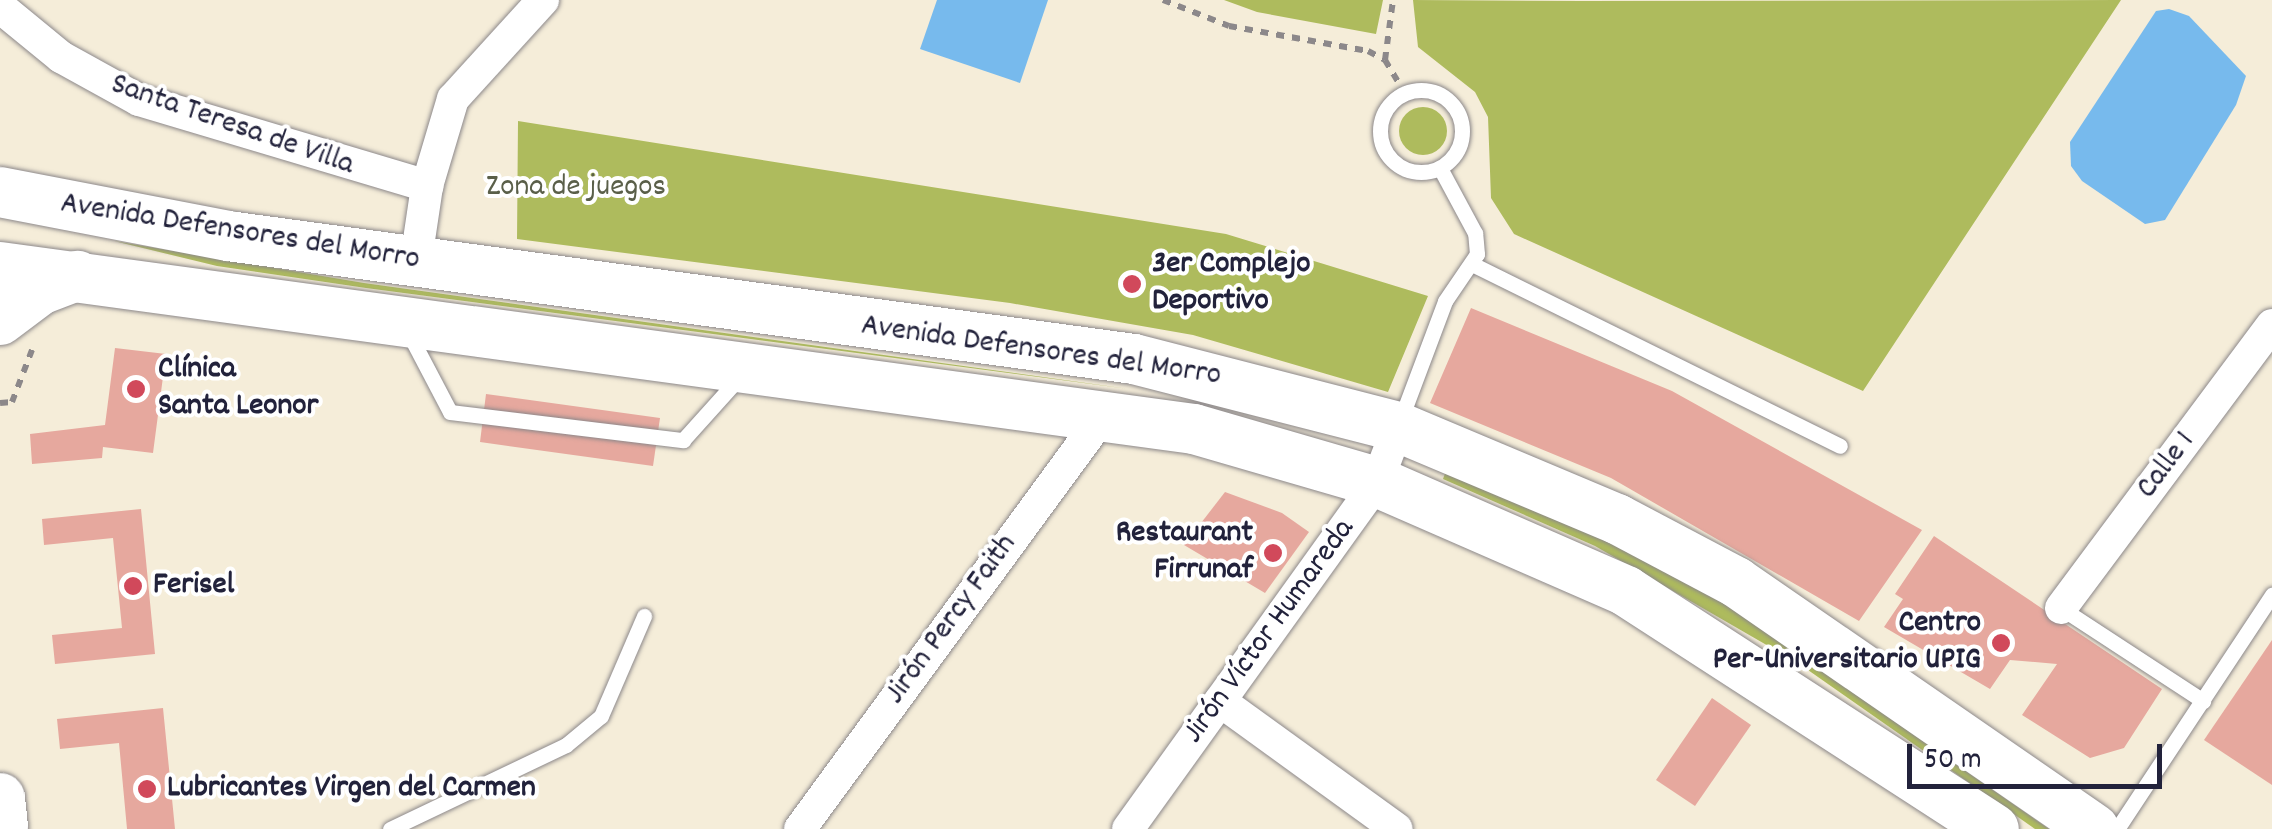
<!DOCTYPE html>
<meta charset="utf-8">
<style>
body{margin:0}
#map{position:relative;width:2272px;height:829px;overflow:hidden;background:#f5edd9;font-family:Dekko,sans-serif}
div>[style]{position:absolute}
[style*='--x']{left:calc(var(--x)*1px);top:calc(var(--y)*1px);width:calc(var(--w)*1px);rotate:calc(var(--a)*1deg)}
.green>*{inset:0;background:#aebb5d}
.round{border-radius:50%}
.water>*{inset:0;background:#77baed}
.building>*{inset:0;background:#e6a89e}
.path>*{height:6px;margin-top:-3px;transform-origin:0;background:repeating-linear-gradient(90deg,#8c888a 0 8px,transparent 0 16px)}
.roads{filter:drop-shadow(0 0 2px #8c888a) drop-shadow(0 0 2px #8c888a)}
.lane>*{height:15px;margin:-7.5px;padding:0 7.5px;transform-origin:7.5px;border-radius:7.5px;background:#fff}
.lane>.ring{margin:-7.5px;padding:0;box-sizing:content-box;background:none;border:15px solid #fff;border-radius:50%}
.street>*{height:32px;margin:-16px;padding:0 16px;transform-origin:16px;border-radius:16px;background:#fff}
.primary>*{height:50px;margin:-25px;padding:0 25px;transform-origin:25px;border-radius:25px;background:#fff}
.dots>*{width:28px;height:28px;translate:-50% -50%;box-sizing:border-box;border:5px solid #fff;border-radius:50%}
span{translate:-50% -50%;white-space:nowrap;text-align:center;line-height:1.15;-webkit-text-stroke:8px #fff;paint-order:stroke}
.street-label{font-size:32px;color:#22223b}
.park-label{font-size:32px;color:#5a5f49}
.poi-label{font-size:32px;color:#22223b;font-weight:700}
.left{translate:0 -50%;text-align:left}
.right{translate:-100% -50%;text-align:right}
.scale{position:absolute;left:1907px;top:744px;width:255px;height:45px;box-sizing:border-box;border:5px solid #22223b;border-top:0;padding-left:12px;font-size:30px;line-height:35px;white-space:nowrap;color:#22223b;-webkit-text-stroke:8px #fff;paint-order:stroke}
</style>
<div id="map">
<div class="green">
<i style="clip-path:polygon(1224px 0,1383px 0,1376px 34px,1257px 12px)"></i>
<i style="clip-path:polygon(1413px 0,1581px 1px,2121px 0,1863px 391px,1514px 234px,1491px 198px,1488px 117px,1475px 92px,1418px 47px)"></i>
<i class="round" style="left:1399px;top:107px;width:48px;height:48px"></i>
<i style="clip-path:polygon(518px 121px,1226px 234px,1428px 296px,1388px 392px,1193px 335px,1010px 303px,517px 239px)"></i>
<i style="clip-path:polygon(114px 241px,364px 283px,1129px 389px,366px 288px,217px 266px)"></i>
<i style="clip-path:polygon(1447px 468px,1539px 504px,1714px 596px,2049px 829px,2035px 829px,1798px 663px,1595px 546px,1443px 479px)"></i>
</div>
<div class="water">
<i style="clip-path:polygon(937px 0,1048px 0,1020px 83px,920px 49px)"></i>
<i style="clip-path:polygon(2169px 9px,2189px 16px,2246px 76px,2236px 105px,2165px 220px,2145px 224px,2082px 181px,2071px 166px,2070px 142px,2156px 11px)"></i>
</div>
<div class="building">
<i style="clip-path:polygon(1471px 308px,1672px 391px,1922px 530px,1859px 621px,1611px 478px,1430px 403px)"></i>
<i style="clip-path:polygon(115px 348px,166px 354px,153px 453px,103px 447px,102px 458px,32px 464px,30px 434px,105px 425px)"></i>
<i style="clip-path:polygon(486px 394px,660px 418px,653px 466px,480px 442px)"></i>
<i style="clip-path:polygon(1225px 492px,1282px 513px,1309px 532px,1265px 593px,1184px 545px)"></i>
<i style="clip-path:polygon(141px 509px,155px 654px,55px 664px,52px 635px,122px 628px,113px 538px,44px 545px,42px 519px)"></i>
<i style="clip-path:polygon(1934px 536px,2162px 689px,2124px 748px,2090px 758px,2022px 715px,2057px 664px,2010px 660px,1990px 689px,1884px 627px,1903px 599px,1895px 594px)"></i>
<i style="clip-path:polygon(2272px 640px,2272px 785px,2204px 740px)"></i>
<i style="clip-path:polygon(1712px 698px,1751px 725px,1695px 806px,1656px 780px)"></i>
<i style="clip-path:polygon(163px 708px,175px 829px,127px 829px,119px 743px,60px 749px,57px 719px)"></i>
</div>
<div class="path">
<i style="--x:1163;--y:0;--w:71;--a:21.5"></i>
<i style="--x:1229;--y:26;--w:141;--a:10.2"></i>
<i style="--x:1368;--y:51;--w:19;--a:28"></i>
<i style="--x:1385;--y:60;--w:39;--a:59"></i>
<i style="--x:1385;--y:60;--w:61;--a:-82.4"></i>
<i style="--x:0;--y:403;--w:12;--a:-5"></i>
<i style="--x:12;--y:402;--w:56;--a:-69"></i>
</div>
<div class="roads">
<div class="lane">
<i class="ring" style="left:1380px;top:90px;width:67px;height:67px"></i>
<i style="--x:1474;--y:265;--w:408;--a:26.3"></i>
<i style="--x:408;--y:332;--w:90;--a:62.3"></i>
<i style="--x:450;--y:412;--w:235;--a:6.9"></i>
<i style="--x:683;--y:440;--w:82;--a:-48"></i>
<i style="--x:1400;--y:421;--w:128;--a:-69.4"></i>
<i style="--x:1445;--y:301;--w:57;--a:-55.8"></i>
<i style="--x:1477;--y:254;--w:21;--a:-95"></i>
<i style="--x:1475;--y:233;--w:74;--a:-118.3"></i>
<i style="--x:2061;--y:608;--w:170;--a:33.2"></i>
<i style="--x:390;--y:829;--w:195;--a:-25.5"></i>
<i style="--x:566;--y:745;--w:45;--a:-39.6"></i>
<i style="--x:601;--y:716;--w:109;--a:-66.7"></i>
<i style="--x:2117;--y:829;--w:281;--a:-56.5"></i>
</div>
<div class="street">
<i style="--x:0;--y:7;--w:79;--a:39.3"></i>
<i style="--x:61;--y:57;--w:89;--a:28.9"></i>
<i style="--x:139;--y:100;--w:301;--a:16.6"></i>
<i style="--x:416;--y:260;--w:75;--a:-81.5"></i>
<i style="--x:427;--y:186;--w:91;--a:-73.4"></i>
<i style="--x:453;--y:99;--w:134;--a:-47.7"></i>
<i style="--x:2061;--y:608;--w:353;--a:-53.3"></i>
<i style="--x:1220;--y:701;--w:218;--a:35.9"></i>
<i style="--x:800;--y:829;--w:516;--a:-53.75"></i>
<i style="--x:1128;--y:829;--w:427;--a:-54.3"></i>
<i style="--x:1377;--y:482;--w:59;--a:-69.1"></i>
</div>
<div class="primary">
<i style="--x:0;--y:192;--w:232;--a:10.9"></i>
<i style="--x:228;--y:236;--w:914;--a:7.73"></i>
<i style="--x:1134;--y:359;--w:273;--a:14.4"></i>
<i style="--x:1398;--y:427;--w:238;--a:22.8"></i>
<i style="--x:1617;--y:519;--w:135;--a:27.9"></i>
<i style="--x:1736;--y:582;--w:435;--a:34.6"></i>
<i style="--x:0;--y:267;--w:1205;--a:7.73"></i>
<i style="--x:1194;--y:429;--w:191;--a:16.2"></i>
<i style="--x:1377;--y:482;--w:272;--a:23.6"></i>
<i style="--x:1626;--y:591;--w:438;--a:32.9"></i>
<i style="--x:0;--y:320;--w:50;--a:-36.9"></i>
<i style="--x:40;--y:290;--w:40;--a:-21"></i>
<i style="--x:0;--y:798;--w:31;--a:84"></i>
</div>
</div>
<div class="dots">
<i style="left:1132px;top:284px;background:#d1495b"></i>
<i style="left:136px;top:389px;background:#d1495b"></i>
<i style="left:1273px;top:553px;background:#d1495b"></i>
<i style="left:133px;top:586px;background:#d1495b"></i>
<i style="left:2001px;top:643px;background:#d1495b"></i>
<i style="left:147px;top:789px;background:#d1495b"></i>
</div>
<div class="street-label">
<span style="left:232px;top:126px;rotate:19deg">Santa Teresa de Villa</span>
<span style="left:240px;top:233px;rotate:9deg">Avenida Defensores del Morro</span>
<span style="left:1041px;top:352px;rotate:8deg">Avenida Defensores del Morro</span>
<span style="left:2167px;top:466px;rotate:-53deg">Calle 1</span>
<span style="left:952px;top:620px;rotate:-54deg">Jirón Percy Faith</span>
<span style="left:1270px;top:632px;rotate:-54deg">Jirón Víctor Humareda</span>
</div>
<div class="park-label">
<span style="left:576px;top:188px">Zona de juegos</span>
</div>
<div class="poi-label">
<span class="left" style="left:1152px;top:284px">3er Complejo<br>Deportivo</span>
<span class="left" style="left:158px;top:389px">Clínica<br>Santa Leonor</span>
<span class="right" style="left:1253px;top:553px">Restaurant<br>Firrunaf</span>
<span class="left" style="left:153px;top:586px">Ferisel</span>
<span class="right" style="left:1981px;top:643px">Centro<br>Per-Universitario UPIG</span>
<span class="left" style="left:167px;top:789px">Lubricantes Virgen del Carmen</span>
</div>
<div class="scale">50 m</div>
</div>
